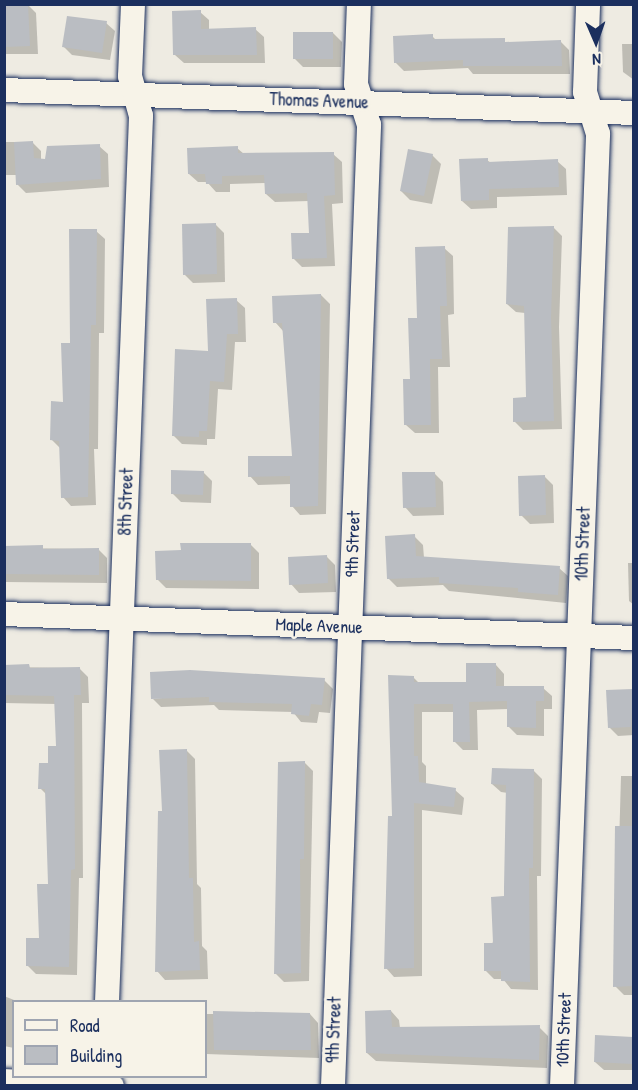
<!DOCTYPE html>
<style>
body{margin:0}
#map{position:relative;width:638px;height:1090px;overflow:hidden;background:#eeebe2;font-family:"Patrick Hand",sans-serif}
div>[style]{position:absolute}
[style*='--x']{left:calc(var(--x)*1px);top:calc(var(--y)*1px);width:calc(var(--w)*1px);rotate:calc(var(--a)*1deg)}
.shadow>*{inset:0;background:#0003}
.building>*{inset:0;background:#babdc2}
.roads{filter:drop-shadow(0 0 2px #1b2f5e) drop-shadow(0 0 2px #1b2f5e)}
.minor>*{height:24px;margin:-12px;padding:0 12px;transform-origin:12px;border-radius:12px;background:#f7f3e8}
span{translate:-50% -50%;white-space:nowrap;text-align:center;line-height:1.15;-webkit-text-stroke:5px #f7f3e8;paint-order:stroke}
.street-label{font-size:18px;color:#1b2f5e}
.frame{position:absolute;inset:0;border:6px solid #1b2f5e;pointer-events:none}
.legend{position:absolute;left:12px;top:1000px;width:195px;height:78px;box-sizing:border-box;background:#f7f3e8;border:2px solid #9fa5b1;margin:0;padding:8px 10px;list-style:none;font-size:18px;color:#1b2f5e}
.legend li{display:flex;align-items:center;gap:12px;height:30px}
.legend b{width:30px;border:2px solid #9fa5b1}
.north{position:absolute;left:566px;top:12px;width:60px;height:60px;-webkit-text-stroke:4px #f7f3e8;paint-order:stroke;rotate:178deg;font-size:16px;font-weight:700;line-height:24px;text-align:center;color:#1b2f5e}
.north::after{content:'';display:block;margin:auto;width:21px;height:27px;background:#1b2f5e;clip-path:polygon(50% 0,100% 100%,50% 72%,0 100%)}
</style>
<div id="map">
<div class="shadow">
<i style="clip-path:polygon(28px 5px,36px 13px,38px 54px,4px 54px,4px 6px)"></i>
<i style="clip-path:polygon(200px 12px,209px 20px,209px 30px,255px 29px,264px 37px,265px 63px,184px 63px,175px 55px)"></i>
<i style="clip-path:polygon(106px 23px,115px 31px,110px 60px,72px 55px,63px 46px)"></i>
<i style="clip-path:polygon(333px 33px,342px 42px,341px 67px,303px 67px,294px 58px)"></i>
<i style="clip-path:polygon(432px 36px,436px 40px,507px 43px,560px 41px,569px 50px,570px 74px,473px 74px,468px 68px,404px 71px,395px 62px)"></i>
<i style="clip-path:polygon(622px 44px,634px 44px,634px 80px,623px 72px)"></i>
<i style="clip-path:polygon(4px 142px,32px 142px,41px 151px,41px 160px,99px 146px,108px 154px,109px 187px,26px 193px,17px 184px,17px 175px,4px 175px)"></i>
<i style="clip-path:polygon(237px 148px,244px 154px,333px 154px,342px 162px,343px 203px,332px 204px,335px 266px,302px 267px,293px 258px,310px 234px,309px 201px,275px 202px,266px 194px,266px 183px,230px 184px,230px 192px,216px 192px,207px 182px,198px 182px,189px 174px)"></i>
<i style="clip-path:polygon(432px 155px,441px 164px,432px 204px,410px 200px,401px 191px)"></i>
<i style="clip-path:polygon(487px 160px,491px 163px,557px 161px,566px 169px,567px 195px,497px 197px,497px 208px,471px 209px,462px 201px)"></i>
<i style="clip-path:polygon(215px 224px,224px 233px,225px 282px,193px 283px,185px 275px)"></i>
<i style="clip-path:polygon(553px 227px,562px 236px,559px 327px,562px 429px,523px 430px,515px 422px,527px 399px,525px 313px,516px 312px,507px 304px)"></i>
<i style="clip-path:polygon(96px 231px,105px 239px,104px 333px,99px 333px,98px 449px,94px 449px,96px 505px,71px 506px,63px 497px,61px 449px,52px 440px,64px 403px)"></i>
<i style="clip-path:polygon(444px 248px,453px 256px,454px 314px,448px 315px,450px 367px,438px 367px,439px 433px,415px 433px,406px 425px,411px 381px)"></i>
<i style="clip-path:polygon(321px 295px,330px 304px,326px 514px,300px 515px,292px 506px,291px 484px,258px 485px,250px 476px,293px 457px,284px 332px,275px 322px)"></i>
<i style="clip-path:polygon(236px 300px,245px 308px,246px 342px,235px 342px,232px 390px,218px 389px,215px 439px,207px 439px,207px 445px,182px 444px,173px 435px)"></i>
<i style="clip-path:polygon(632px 435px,634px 435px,634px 530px,632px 528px)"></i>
<i style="clip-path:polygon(203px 472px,212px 481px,211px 503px,181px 502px,172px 493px)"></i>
<i style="clip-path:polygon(434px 473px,443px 482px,444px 515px,413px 516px,405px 507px)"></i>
<i style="clip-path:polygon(544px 476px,553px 485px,554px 523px,530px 524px,521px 515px)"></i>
<i style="clip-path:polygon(414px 536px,423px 545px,424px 558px,559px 568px,568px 576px,566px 603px,449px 591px,443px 585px,397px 587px,388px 578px)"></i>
<i style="clip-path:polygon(251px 545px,259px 553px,259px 589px,166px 588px,157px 579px,182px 551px)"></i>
<i style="clip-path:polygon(4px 548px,98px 549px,107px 558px,107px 583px,4px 582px)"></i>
<i style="clip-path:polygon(327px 557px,335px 565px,336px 592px,299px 593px,291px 584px)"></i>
<i style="clip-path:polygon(628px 563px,634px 563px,634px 605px,629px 601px)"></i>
<i style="clip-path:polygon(496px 665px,504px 674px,504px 687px,543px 688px,552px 696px,552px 709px,544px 709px,544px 736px,517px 735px,508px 726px,508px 709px,477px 710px,478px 750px,463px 750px,454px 741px,454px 712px,422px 712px,422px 762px,426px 766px,426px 785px,455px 790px,464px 798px,462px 815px,422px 810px,422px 976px,394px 977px,386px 968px,393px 818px,413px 677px,419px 683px,467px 683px)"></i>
<i style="clip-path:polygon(4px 667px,79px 668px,88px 677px,89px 703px,82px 703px,83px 878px,79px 878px,77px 975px,36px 974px,27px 965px,41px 940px,50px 885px,47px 795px,40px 788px,57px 747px,56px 704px,4px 703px)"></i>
<i style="clip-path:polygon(324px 680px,333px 689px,330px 713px,319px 712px,317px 723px,301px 722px,293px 712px,219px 710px,214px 705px,161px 707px,153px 699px)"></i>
<i style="clip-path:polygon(634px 690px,634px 735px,618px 736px,609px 727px,608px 691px)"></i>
<i style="clip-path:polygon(187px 751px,195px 759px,197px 884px,201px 888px,202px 946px,207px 951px,208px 979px,165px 980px,157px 971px,163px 813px)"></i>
<i style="clip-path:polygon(305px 763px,313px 771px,309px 981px,284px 982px,275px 973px)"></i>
<i style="clip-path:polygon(533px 770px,542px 779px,541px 876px,537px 876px,538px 990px,511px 989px,503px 979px,494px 979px,485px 970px,505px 898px,508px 793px,501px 792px,492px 784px)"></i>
<i style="clip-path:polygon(621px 776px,634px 776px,634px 995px,624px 995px,615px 986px)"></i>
<i style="clip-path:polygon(4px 996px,14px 1000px,49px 1002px,14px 1002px,14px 1048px,4px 1046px)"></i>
<i style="clip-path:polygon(391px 1011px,399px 1020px,400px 1028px,539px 1027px,548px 1036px,547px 1068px,376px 1061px,367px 1053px)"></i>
<i style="clip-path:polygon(206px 1014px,310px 1014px,318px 1023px,319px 1058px,206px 1054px)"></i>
<i style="clip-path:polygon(597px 1037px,634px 1040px,634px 1070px,604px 1070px,595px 1062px)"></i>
</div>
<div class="building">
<i style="clip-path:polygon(4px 4px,28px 4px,30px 46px,4px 47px)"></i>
<i style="clip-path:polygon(201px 10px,201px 29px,256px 27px,257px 55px,173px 55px,172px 11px)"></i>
<i style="clip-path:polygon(67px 16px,107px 21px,102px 53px,62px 47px)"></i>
<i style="clip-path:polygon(293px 32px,333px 32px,333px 59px,293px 59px)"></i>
<i style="clip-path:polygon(433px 34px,433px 39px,505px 38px,505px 42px,561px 40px,562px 66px,463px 66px,463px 60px,394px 63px,393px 36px)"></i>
<i style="clip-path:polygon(33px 141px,34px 158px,45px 159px,47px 146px,100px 144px,101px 179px,16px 185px,14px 142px)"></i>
<i style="clip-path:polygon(238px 146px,238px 153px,334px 152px,335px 195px,324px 196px,327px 258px,292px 259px,291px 233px,309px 233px,307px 193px,265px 194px,264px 175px,222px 176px,222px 184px,206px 184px,205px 174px,188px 174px,187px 148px)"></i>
<i style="clip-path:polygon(408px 149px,433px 154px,424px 196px,400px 191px)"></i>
<i style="clip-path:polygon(488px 158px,488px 162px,558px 159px,559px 187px,489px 189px,489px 200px,461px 201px,459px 159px)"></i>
<i style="clip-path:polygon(216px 223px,217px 274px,183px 275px,182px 224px)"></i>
<i style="clip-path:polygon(554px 226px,551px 317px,554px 421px,513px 422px,513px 398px,526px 397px,524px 306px,506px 304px,508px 227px)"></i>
<i style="clip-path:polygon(69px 229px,97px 229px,96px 325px,91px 325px,88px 497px,61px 498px,59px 441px,50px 440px,51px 401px,63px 402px,61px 343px,70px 343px)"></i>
<i style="clip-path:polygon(445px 246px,447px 306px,440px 306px,442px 359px,430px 359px,431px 425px,404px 425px,403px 379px,410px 379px,408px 318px,417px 318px,415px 247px)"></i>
<i style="clip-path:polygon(321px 294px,318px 506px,290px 507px,290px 476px,248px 477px,248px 456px,292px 456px,282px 323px,273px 323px,272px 296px)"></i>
<i style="clip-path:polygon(237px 298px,238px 334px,227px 334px,224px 382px,210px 381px,207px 431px,199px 431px,199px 437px,172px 436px,175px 349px,208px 351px,206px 299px)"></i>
<i style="clip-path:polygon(171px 470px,204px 471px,203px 495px,171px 494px)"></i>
<i style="clip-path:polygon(402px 472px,435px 472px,436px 507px,403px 508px)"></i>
<i style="clip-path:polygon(545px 475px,546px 515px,519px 516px,518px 476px)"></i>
<i style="clip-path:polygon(415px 534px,416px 556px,560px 566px,558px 595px,518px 592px,518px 588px,439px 583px,439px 577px,387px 579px,385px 536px)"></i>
<i style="clip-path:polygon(180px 543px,251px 543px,251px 581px,156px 580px,155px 551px,181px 550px)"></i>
<i style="clip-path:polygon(43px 545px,43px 549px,99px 548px,99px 575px,4px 574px,4px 546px)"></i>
<i style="clip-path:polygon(327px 555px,328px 583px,289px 585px,288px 557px)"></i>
<i style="clip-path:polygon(466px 663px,496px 663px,496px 686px,544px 686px,544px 701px,536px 701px,536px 728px,507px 727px,507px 701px,469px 702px,470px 742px,453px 742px,453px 704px,414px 704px,414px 756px,418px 756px,419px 782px,456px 788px,454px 807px,414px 803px,414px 968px,384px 969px,388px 816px,392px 816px,388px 675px,414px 676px,414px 682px,466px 682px)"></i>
<i style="clip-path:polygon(29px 664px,30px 668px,80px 667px,81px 695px,74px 695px,75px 869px,71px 870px,69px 967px,26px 966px,26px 938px,39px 938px,37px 884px,48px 884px,45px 789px,38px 789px,39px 763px,48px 763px,48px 746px,56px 746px,54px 696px,4px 695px,4px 665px)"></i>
<i style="clip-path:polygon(190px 670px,325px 678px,322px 705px,311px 704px,309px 716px,291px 714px,292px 704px,209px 702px,209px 697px,151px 699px,150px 672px)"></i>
<i style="clip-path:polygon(633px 689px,631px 727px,608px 728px,606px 690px)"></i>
<i style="clip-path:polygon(187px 749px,189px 878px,193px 878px,194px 942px,199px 941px,200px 970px,155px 972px,158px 811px,162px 811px,159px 750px)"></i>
<i style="clip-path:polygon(305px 761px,304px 859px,300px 859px,301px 973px,274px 974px,278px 762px)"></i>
<i style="clip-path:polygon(492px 768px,534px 769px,533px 868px,529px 868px,530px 982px,501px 981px,501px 971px,484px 971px,484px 943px,493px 943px,491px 897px,504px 896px,504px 887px,506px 785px,491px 784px)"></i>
<i style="clip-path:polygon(615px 826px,633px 826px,633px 986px,613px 987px)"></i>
<i style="clip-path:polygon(391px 1010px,392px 1027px,540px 1025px,539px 1060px,366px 1053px,365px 1011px)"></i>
<i style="clip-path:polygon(213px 1011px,310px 1013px,311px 1050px,214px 1050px)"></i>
<i style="clip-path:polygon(595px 1035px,633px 1037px,633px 1064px,594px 1062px)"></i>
</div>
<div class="roads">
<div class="minor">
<i style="--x:4;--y:90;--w:630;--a:2.09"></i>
<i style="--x:4;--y:614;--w:630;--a:2.18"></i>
<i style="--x:107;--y:1002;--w:887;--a:-87.8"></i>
<i style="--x:141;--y:116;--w:41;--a:-105.4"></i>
<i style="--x:130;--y:76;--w:72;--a:-87.6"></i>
<i style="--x:4;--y:1081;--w:108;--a:2.7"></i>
<i style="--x:333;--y:1086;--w:962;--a:-87.85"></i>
<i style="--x:369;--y:125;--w:43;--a:-107.6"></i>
<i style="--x:356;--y:84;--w:80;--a:-87.9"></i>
<i style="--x:562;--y:1086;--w:953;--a:-87.83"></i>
<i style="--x:598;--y:134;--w:44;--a:-107.2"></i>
<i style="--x:585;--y:92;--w:88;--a:-88"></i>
</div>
</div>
<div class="street-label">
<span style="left:319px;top:101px;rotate:2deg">Thomas Avenue</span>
<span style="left:126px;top:502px;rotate:-88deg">8th Street</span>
<span style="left:353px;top:544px;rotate:-88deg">9th Street</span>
<span style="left:583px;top:544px;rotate:-88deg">10th Street</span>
<span style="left:319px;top:626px;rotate:2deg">Maple Avenue</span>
<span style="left:334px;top:1030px;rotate:-88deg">9th Street</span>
<span style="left:564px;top:1030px;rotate:-88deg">10th Street</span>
</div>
<div class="frame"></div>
<ul class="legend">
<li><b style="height:8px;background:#f7f3e8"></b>Road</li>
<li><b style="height:16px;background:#babdc2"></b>Building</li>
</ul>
<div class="north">N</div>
</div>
